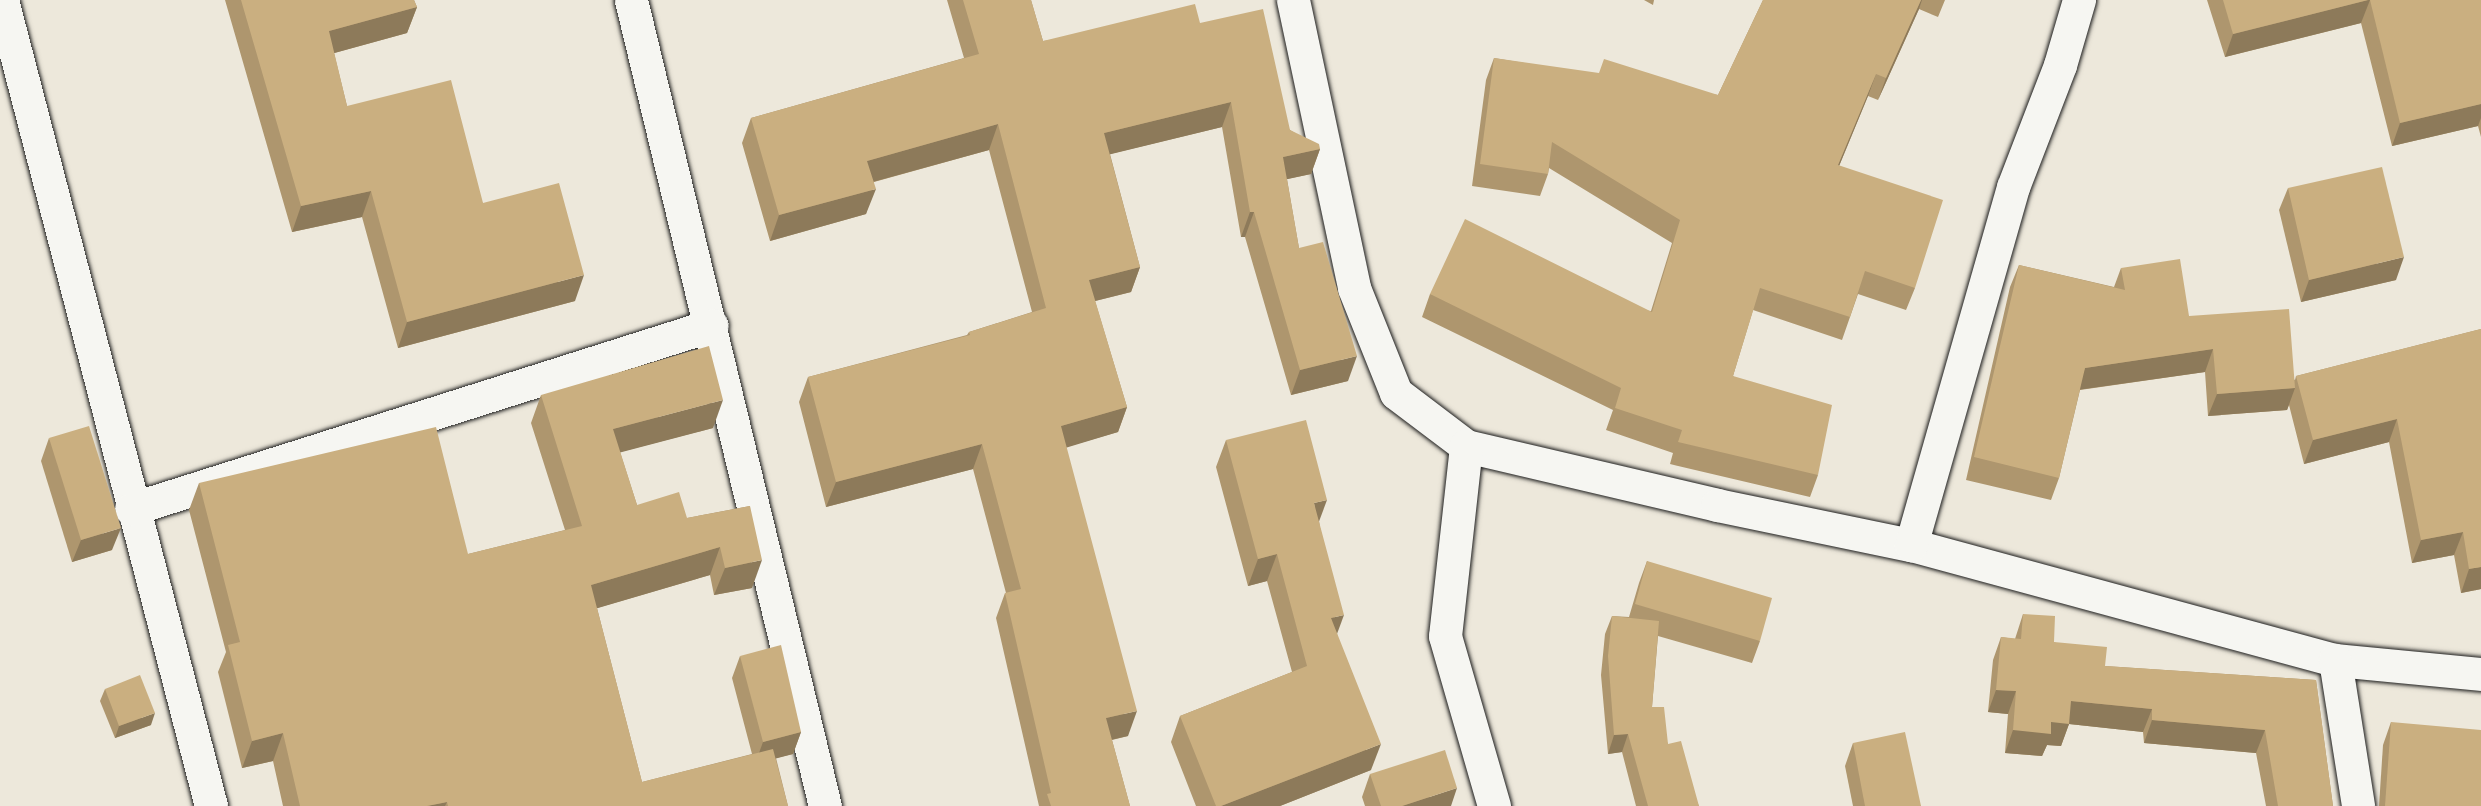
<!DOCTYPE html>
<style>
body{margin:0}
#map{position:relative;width:2481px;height:806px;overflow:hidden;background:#ede8db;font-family:Mynerve,sans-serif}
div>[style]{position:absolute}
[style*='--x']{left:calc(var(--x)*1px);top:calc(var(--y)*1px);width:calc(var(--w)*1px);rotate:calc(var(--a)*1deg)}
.roads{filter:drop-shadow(0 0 2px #1c1c1c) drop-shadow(0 0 2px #1c1c1c)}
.minor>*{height:33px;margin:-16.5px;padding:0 16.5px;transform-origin:16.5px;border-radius:16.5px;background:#f6f6f2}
.wall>*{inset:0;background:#ae966e}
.shaded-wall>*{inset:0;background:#8d7a5a}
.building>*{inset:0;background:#caaf80}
span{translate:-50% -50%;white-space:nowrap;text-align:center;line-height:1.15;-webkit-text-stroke:4.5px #f6f6f2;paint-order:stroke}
</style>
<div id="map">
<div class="roads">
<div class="minor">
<i style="--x:2;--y:0;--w:833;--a:75.46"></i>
<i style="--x:631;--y:0;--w:829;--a:76.47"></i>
<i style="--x:1293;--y:0;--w:294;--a:78"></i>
<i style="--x:1354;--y:288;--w:113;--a:68.2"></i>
<i style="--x:1396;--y:393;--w:88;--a:37.1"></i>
<i style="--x:1466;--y:446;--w:258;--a:13.2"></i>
<i style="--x:1717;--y:505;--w:198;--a:11.7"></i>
<i style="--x:1911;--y:545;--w:439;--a:15.2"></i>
<i style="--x:2335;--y:660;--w:147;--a:5.5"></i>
<i style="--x:1466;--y:446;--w:191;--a:96.3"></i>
<i style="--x:1445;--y:636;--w:177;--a:73.9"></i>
<i style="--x:131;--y:509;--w:609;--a:-17.57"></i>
<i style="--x:1911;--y:545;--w:372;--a:-74.1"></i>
<i style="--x:2013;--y:187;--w:131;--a:-68.9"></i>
<i style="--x:2060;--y:65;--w:68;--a:-73.7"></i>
<i style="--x:2335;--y:660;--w:148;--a:81"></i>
</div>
</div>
<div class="wall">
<i style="clip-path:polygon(225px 0,414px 0,417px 7px,407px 33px,334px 53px,347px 106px,483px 203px,575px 301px,398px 348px,362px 217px,292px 232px)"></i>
<i style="clip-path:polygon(947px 0,1031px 0,1043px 41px,1200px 23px,1290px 130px,1320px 149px,1311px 174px,1287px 179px,1299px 248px,1348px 381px,1291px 395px,1245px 237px,1241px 237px,1222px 127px,1110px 154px,1140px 267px,1131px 292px,1095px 301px,1127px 407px,1118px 432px,1066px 447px,1128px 736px,1112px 740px,1130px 806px,1039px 806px,996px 618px,1005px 593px,1006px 593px,973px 469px,826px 507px,799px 402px,808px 377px,967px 335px,969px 332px,1032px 312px,989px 150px,874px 182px,866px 214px,770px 241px,742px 143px,751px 118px,964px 58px)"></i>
<i style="clip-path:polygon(1644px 0,1654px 0,1653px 5px)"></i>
<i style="clip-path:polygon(1763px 0,1945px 0,1938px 17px,1919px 9px,1878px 100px,1868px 96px,1839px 166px,1915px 288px,1906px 310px,1858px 294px,1842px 340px,1753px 310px,1733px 376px,1818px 475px,1810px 497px,1670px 464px,1673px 453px,1606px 430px,1613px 410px,1422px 317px,1430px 294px,1651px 311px,1672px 243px,1549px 168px,1548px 174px,1540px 196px,1472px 186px,1486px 80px,1494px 58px,1718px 95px)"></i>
<i style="clip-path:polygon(2207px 0,2481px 0,2481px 137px,2478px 126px,2392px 146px,2361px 23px,2225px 57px)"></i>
<i style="clip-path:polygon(2288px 188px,2396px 280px,2301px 302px,2279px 210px)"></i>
<i style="clip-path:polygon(2019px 265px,2114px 287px,2121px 268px,2189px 316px,2295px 380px,2296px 376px,2481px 329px,2481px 589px,2461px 593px,2454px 555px,2412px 563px,2389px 442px,2304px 464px,2289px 405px,2287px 410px,2208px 416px,2205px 372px,2080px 390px,2059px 478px,2051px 500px,1966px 480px,2010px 287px)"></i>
<i style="clip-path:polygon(541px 395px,713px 428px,620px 452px,637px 505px,687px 518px,750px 506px,752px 588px,714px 595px,710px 575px,597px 608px,642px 782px,752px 754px,732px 678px,740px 656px,801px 732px,793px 754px,776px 758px,788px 806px,283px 806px,273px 761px,242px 768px,218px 672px,226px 652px,189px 510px,199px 483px,468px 554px,565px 530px,531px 423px)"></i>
<i style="clip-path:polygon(49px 438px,112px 550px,72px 562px,41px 461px)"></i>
<i style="clip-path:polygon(1226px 440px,1319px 521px,1337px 634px,1371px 770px,1280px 806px,1196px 806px,1171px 742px,1180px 716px,1292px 672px,1267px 581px,1248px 586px,1216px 467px)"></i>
<i style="clip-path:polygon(1647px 561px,1760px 641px,1752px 663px,1658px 636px,1652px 707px,1668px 744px,1699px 806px,1636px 806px,1622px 752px,1608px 754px,1601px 675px,1605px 634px,1612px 616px,1629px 617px,1639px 583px)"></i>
<i style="clip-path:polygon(2023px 614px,2054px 642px,2105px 666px,2316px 680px,2333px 806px,2266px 806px,2256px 753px,2144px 743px,2143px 732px,2069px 724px,2061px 746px,2047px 745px,2042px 756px,2005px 753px,2008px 714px,1988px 712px,1993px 660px,2001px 637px,2015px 639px)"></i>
<i style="clip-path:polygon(105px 689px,151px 725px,115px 738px,100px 701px)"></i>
<i style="clip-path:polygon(2391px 722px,2481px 806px,2379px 806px,2383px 745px)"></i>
<i style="clip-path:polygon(1853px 743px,1921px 806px,1853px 806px,1845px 766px)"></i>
<i style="clip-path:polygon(1370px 774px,1451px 806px,1365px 806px,1362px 797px)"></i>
</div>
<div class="shaded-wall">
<i style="clip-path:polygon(1921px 0,1922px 0,1919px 9px,1878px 100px,1886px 78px)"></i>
<i style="clip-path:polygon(2368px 0,2370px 0,2361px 23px,2225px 57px,2233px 34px)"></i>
<i style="clip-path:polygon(417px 7px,407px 33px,320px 57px,329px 31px)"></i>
<i style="clip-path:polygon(1876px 74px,1868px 96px,1830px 188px,1838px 165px)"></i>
<i style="clip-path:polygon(1231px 102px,1222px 127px,1095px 158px,1104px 133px)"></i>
<i style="clip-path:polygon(2481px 104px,2481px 118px,2478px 126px,2392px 146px,2400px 123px)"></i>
<i style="clip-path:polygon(998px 124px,989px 150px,858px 186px,867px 161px)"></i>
<i style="clip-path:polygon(1320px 149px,1311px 174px,1274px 182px,1283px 157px)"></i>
<i style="clip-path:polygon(876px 189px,866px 214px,770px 241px,779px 215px)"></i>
<i style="clip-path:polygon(371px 191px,362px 217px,292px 232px,301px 206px)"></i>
<i style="clip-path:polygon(1250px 212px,1254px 212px,1245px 237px,1241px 237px)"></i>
<i style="clip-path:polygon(2404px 257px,2396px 280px,2301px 302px,2309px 280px)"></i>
<i style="clip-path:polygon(1140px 267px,1131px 292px,1079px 305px,1089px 280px)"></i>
<i style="clip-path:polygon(584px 275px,575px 301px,398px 348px,407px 322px)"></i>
<i style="clip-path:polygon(2213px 349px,2205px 372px,2077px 390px,2085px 368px)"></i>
<i style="clip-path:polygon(1357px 356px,1348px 381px,1291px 395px,1300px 370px)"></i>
<i style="clip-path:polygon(2295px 388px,2287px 410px,2208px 416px,2217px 394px)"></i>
<i style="clip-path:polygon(723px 400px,713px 428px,603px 457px,613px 429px)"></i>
<i style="clip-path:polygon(1127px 407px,1118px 432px,1052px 452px,1061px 426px)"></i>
<i style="clip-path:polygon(2397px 419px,2389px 442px,2304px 464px,2313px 440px)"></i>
<i style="clip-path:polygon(982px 444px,973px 469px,826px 507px,836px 482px)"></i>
<i style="clip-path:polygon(1327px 500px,1317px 527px,1314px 503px)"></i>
<i style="clip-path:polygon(121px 528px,112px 550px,72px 562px,81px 540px)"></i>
<i style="clip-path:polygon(2463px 532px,2454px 555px,2412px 563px,2421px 540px)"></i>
<i style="clip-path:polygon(720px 547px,710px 575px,581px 613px,591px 585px)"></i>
<i style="clip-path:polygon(1277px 554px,1267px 581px,1248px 586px,1258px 559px)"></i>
<i style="clip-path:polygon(762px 560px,752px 588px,714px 595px,725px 568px)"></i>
<i style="clip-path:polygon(2481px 567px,2481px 589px,2461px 593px,2469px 569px)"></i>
<i style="clip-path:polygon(1344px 615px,1334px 642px,1331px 618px)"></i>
<i style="clip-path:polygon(1996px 690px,2016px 691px,2008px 714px,1988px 712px)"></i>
<i style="clip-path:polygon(2071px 701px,2152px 709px,2143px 732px,2069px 724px,2061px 746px,2047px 745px,2042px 756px,2005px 753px,2013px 730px,2051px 722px)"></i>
<i style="clip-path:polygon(1137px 711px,1128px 736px,1097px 743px,1106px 718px)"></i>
<i style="clip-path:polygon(155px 713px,151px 725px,115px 738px,119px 726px)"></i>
<i style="clip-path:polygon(2152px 720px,2265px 730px,2256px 753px,2144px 743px)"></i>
<i style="clip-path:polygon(801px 732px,793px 754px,755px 764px,763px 742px)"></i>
<i style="clip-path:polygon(283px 733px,273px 761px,242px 768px,252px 741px)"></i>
<i style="clip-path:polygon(1628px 734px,1622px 752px,1608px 754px,1614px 735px)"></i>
<i style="clip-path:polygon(1381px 744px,1371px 770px,1280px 806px,1221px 806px)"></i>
<i style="clip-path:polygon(1457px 788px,1451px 806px,1402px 806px)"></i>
<i style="clip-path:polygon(447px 802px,445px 806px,427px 806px)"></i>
</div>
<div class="building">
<i style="clip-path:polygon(241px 0,414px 0,417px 7px,329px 31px,347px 106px,451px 80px,483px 203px,559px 183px,584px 275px,407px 322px,371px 191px,301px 206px)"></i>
<i style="clip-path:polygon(963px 0,1031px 0,1043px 41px,1195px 4px,1200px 23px,1263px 9px,1290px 130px,1319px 144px,1320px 149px,1283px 157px,1299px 248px,1323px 242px,1357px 356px,1300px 370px,1254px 212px,1250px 212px,1231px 102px,1104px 133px,1140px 267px,1089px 280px,1127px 407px,1061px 426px,1137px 711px,1106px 718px,1130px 806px,1051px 806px,1047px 794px,1051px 793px,1005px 593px,1021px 589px,982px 444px,836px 482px,808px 377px,970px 335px,969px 332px,1046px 308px,998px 124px,867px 161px,876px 189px,779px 215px,751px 118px,979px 54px)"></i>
<i style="clip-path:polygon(1763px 0,1921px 0,1886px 78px,1876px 74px,1838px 165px,1943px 200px,1915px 288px,1865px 271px,1850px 317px,1760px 288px,1733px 376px,1832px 405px,1818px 475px,1678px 442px,1682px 430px,1615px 408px,1621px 388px,1430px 294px,1465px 219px,1652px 312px,1680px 220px,1552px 142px,1548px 174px,1480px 164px,1494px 58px,1599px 73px,1604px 59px,1718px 95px)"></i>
<i style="clip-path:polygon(2223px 0,2368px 0,2233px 34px)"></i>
<i style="clip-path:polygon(2370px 0,2481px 0,2481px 104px,2400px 123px)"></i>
<i style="clip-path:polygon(2382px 167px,2404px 257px,2309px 280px,2288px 188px)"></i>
<i style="clip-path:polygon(2180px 259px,2189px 316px,2289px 309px,2295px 388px,2217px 394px,2213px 349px,2085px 368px,2059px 478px,1974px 457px,2019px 265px,2125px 290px,2121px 268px)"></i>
<i style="clip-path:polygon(2481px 329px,2481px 567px,2469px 569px,2463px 532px,2421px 540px,2397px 419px,2313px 440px,2296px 376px)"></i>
<i style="clip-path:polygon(709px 346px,723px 400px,613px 429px,637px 505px,679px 492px,687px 518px,750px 506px,762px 560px,725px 568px,720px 547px,591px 585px,642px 782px,773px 749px,788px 806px,448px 806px,447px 802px,427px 806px,300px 806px,283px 733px,252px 741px,228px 645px,240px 642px,199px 483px,436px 427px,468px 554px,582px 526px,541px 395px)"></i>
<i style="clip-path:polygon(1306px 420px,1327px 500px,1314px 503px,1344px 615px,1331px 618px,1381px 744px,1221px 806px,1216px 806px,1180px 716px,1307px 666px,1277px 554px,1258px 559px,1226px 440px)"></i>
<i style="clip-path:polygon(89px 426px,121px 528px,81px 540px,49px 438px)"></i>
<i style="clip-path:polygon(1647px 561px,1772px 598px,1760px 641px,1635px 604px)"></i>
<i style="clip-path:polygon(2023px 614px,2055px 616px,2054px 642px,2107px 647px,2105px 666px,2316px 680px,2333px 806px,2278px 806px,2265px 730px,2152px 720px,2152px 709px,2071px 701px,2069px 724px,2051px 722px,2051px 734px,2013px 730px,2016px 691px,1996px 690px,2001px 637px,2021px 639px)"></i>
<i style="clip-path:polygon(1612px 616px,1659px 621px,1652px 707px,1664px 707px,1668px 744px,1681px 741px,1699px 806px,1648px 806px,1628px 734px,1614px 735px,1608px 656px)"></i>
<i style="clip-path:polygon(781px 645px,801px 732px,763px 742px,740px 656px)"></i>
<i style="clip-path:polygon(140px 675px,155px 713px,119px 726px,105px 689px)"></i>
<i style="clip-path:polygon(2391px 722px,2481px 730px,2481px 806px,2385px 806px)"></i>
<i style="clip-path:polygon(1905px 732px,1921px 806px,1865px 806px,1853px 743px)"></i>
<i style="clip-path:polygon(1445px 750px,1457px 788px,1402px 806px,1381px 806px,1370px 774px)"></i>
</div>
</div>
